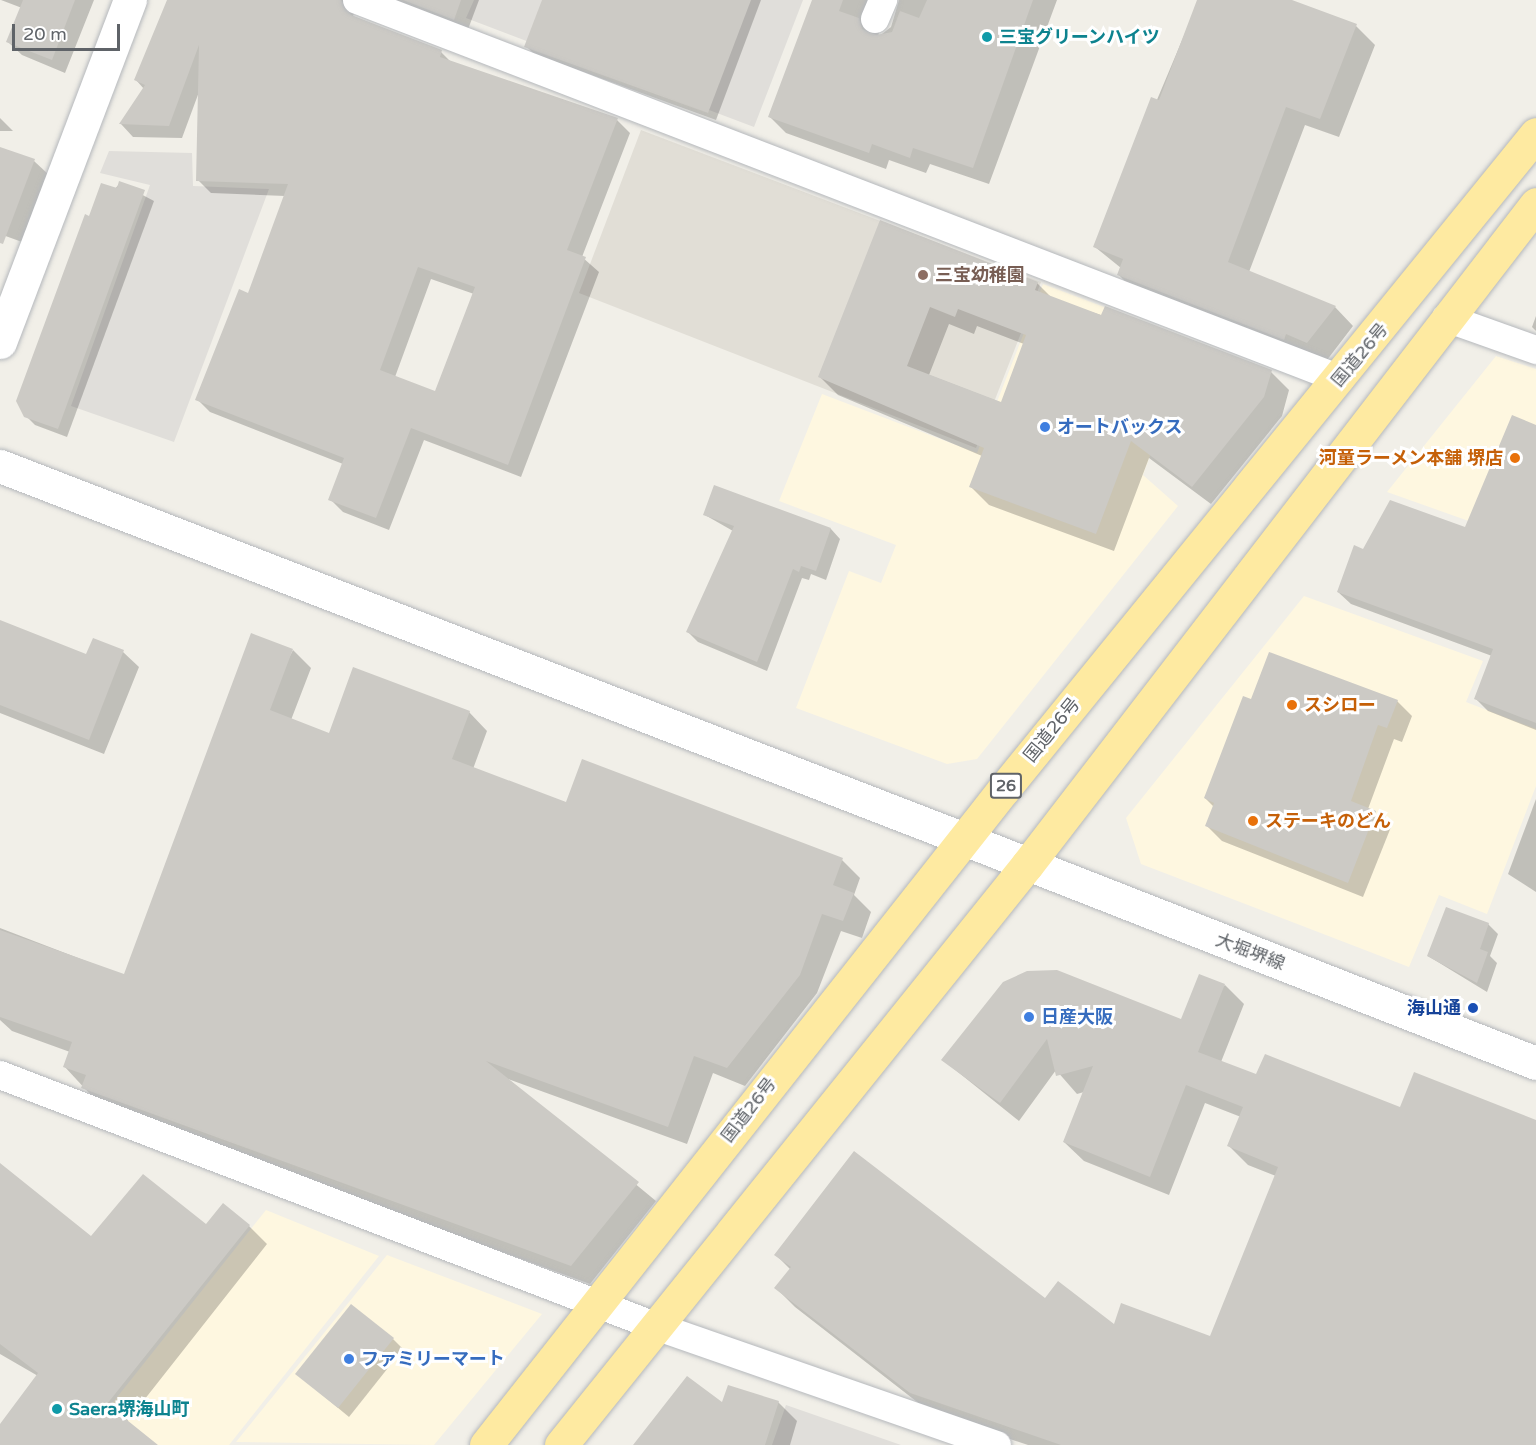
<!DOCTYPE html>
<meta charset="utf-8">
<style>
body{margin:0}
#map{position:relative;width:1536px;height:1445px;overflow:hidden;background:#f1efe8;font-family:"Varela Round","Noto Sans JP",sans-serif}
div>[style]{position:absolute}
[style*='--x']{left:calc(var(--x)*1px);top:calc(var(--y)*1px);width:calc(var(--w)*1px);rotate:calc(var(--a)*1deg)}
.commercial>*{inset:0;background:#fef7e0}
.industrial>*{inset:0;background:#e0deda}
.education>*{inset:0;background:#e1ded6}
.shadow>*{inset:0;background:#0003}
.building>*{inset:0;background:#cccac5}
.roads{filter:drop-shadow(0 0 2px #b5b8bc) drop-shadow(0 0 2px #b5b8bc)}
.minor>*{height:28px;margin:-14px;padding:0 14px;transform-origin:14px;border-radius:14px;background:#fff}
.tertiary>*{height:33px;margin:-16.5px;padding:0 16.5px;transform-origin:16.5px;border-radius:16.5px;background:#fff}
.secondary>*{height:33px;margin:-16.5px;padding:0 16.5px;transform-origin:16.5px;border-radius:16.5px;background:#fff}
.trunk>*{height:33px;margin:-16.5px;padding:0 16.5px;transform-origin:16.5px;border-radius:16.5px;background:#feeaa1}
.dots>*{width:16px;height:16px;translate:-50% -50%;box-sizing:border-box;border:3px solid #fff;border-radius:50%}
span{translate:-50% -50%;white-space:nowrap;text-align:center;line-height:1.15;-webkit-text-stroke:6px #fff;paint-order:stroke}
.shield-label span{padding:2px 4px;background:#fff;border:2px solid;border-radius:4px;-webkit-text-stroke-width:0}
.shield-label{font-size:16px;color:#5f6368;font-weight:700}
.culture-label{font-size:18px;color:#0d838f;font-weight:700}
.left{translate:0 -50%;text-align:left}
.education-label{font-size:18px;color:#785e54;font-weight:700}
.street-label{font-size:18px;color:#5f6368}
.shop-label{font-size:18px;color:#366cbe;font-weight:700}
.food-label{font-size:18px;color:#c56008;font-weight:700}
.right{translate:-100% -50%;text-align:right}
.transit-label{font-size:18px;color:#164399;font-weight:700}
.scale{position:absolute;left:12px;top:24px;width:108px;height:27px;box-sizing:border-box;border:3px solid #5f6368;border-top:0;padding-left:8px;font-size:18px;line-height:21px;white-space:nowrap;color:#5f6368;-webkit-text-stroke:4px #fff;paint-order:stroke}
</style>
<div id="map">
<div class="commercial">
<i style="clip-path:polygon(1043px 284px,1192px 340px,1143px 475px,1178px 506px,977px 759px,947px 764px,796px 708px,849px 571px,881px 583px,896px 545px,779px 501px,822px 394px,977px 453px)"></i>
<i style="clip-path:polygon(1496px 356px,1536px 369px,1536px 512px,1525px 541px,1387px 492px)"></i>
<i style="clip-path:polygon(1304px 596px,1483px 661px,1466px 702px,1536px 729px,1536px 786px,1487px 914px,1439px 895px,1409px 967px,1141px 864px,1126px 818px)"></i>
<i style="clip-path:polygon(266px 1210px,379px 1256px,229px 1445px,79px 1445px)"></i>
<i style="clip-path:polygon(387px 1255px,542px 1314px,434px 1445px,236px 1442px)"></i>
</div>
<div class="industrial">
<i style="clip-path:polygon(474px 0,803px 0,754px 127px,466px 18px)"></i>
<i style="clip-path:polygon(109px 151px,192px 153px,193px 186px,269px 189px,174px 442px,71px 406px,150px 185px,100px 173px)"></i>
<i style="clip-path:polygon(786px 1405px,901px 1445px,772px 1445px)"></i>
</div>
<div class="education">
<i style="clip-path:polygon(641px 130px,1041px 282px,976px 448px,579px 293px)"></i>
</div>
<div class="shadow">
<i style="clip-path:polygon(1px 0,94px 0,65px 73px,22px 55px,8px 42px,22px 8px)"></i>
<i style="clip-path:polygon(evenodd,168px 0,360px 0,353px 16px,441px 52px,452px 63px,617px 120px,630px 133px,582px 257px,599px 272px,521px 477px,424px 440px,389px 530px,343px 512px,330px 499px,343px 464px,210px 412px,197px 399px,249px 295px,285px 196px,211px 193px,198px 180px,199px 92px,182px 138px,133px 137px,121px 124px,144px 89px,136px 80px,168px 0,431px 279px,474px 294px,436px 393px,395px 377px,431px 279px)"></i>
<i style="clip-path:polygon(385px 0,479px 0,467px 32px)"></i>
<i style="clip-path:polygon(544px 0,761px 0,716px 120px,534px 54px,526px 46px)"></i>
<i style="clip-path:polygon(813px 0,898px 0,884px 9px,878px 37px,891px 27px,899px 0,1057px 0,989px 184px,930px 164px,926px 173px,889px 160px,886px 169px,786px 133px,770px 117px)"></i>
<i style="clip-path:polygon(1199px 0,1288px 0,1356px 26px,1375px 45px,1339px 137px,1305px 125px,1249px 272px,1335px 307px,1353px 326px,1327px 360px,1137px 294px,1119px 275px,1121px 268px,1095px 247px)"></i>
<i style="clip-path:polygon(0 118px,13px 131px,0 131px)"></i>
<i style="clip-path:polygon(0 149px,34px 161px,48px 174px,22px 242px,0 234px)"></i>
<i style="clip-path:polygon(120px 183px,154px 201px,67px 437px,35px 425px,26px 416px,90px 218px)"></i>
<i style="clip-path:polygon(evenodd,881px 222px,1037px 283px,1053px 299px,1271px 372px,1289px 390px,1282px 416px,1211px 504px,1149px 458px,1114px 551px,989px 505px,971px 487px,982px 456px,838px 395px,819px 376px,881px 222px,949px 324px,974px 334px,977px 326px,1024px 344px,1002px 403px,929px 375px,949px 324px)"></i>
<i style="clip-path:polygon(1536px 316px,1536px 331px,1532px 327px)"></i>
<i style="clip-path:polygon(1536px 427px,1536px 730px,1488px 711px,1476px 699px,1492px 656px,1351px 604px,1338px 592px,1364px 551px,1466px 529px)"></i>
<i style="clip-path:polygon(705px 515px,831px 529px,840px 539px,826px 580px,811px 574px,809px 580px,802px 578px,767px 671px,698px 642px,688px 632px,733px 531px)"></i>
<i style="clip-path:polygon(0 622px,87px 656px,93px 640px,123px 652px,139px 667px,104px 754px,0 713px)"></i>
<i style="clip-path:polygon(293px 650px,311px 668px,291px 720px,330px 735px,469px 712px,487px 731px,473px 769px,567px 803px,842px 860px,860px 878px,854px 895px,871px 912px,862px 938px,841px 931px,817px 993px,745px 1086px,713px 1073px,687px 1144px,508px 1079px,656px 1201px,590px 1284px,101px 1106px,64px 1066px,70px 1052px,12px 1031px,0 1020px,0 928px,125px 976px)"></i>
<i style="clip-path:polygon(1251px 701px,1397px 701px,1412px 716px,1402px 742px,1394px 739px,1368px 809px,1391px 827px,1363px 897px,1222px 841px,1207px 826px,1214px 807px,1205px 798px)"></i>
<i style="clip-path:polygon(1536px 799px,1536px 892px,1508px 874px)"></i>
<i style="clip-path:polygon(1488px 924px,1498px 934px,1490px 956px,1497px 963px,1487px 992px,1428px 956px)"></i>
<i style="clip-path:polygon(1003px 984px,1182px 1021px,1225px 985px,1244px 1004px,1221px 1062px,1257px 1076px,1401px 1109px,1536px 1121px,1536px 1445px,1028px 1445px,930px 1412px,795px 1307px,776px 1288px,791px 1270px,776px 1255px,1045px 1300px,1114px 1326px,1211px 1338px,1276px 1176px,1248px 1165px,1229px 1146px,1241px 1117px,1205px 1103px,1169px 1195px,1084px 1161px,1064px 1142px,1084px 1092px,1077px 1094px,1056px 1070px,1019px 1121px,943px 1060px)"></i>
<i style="clip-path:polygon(0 1165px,91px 1238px,249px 1226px,267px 1244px,111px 1442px,38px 1376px,0 1354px)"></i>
<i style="clip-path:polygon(393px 1339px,403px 1349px,349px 1417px,297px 1374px)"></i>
<i style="clip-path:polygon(778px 1402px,797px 1421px,790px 1445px,635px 1445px,723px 1405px)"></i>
</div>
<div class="building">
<i style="clip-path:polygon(23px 0,75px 0,52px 60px,6px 42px)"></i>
<i style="clip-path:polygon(evenodd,167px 0,341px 0,351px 15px,442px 50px,440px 57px,618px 118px,567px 250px,586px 257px,508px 465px,411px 428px,376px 518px,328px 500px,344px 458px,195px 400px,239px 289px,248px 293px,288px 184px,196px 181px,199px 45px,169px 126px,119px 124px,145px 85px,134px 80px,167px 0,418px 267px,475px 287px,435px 391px,380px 370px,418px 267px)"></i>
<i style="clip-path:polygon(403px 0,461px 0,454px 20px)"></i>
<i style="clip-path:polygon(542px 0,751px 0,708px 113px,524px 47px)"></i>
<i style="clip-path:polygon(812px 0,843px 0,839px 11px,859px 18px,862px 29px,876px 35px,892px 32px,900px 11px,919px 18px,927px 0,1033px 0,973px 168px,913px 148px,910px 158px,872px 144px,869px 153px,768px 117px)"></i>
<i style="clip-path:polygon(1197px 0,1292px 0,1357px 24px,1320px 119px,1286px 107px,1228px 262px,1336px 306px,1307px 343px,1286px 334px,1284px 340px,1117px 275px,1123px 259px,1093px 247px,1151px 97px,1159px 100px)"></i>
<i style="clip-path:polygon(0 147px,35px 159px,3px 244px,0 243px)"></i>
<i style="clip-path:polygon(119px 181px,145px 190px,58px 429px,24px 417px,16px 401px,85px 214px,89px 216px,101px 183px,117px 188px)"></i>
<i style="clip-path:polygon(evenodd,880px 220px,1038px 282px,1035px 290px,1101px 315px,1105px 306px,1272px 370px,1264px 397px,1192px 487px,1131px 441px,1096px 534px,969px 487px,984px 448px,818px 377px,880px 220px,930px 307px,955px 317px,958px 309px,1026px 335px,1001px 402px,907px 366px,930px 307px)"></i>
<i style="clip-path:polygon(1512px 415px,1536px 425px,1536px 723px,1474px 699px,1493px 649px,1337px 592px,1354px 545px,1363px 549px,1390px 500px,1465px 527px)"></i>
<i style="clip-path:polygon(714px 485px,831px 528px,816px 571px,801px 566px,799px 572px,793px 569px,757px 662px,686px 632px,734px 526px,703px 515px)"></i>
<i style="clip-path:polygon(0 620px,86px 654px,93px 638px,124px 650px,89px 740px,0 705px)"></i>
<i style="clip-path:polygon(251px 633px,293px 649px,270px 710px,329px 733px,353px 667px,470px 711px,452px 759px,566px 802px,582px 759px,843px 858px,833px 885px,854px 893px,843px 921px,822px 914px,800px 975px,727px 1068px,694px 1056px,668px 1127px,486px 1061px,639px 1182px,571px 1266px,81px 1088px,86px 1075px,63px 1067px,72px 1042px,0 1017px,0 930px,124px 974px)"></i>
<i style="clip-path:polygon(1269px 652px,1398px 700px,1387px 728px,1378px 725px,1351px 801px,1376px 811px,1348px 883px,1205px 826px,1214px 803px,1204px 798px,1243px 696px,1251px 699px)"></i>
<i style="clip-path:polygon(1446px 907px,1489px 923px,1480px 949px,1488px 952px,1477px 983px,1427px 956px)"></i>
<i style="clip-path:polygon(1057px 970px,1181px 1019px,1199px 974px,1225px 984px,1198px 1052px,1256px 1074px,1265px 1054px,1400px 1107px,1414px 1072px,1536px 1120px,1536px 1445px,1061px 1445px,910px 1393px,774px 1288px,791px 1267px,774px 1255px,854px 1151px,1045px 1298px,1058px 1281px,1114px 1324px,1121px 1303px,1210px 1336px,1278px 1167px,1227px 1146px,1243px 1107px,1186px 1085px,1150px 1177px,1063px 1142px,1093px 1066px,1056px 1076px,1047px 1039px,1000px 1103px,941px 1060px,1003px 982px,1027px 971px)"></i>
<i style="clip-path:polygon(0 1163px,91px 1236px,143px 1174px,206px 1224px,223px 1203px,250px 1225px,107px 1404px,158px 1445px,0 1445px,0 1424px,38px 1373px,0 1344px)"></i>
<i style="clip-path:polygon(351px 1304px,394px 1338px,338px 1408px,295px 1374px)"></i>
<i style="clip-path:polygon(687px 1376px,722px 1402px,728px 1385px,779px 1401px,765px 1445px,633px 1445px)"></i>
</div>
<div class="roads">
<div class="minor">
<i style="--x:357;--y:0;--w:1054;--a:21.08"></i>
<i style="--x:875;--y:19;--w:21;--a:-67"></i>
<i style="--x:1446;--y:318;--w:96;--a:19.6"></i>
<i style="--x:0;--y:1075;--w:701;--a:20.97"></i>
<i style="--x:655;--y:1326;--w:362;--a:19.2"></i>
</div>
<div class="tertiary">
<i style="--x:0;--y:342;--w:366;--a:-69.2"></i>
<i style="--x:0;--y:466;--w:1034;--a:21.15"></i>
</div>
<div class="secondary">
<i style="--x:964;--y:839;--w:614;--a:21.39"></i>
</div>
<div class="trunk">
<i style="--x:486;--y:1445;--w:834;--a:-51.72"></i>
<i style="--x:1003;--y:790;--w:845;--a:-50.91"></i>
<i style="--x:561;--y:1445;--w:744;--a:-51.22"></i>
<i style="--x:1027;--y:865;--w:834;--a:-52.4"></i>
</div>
</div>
<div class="dots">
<i style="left:987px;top:37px;background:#0f9aa8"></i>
<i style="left:923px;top:275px;background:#8d6e63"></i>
<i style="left:1045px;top:427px;background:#3f7fe0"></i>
<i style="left:1515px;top:458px;background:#e8710a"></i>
<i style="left:1292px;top:705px;background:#e8710a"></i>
<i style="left:1253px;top:821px;background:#e8710a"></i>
<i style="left:1473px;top:1008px;background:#1a4fb4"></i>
<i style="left:1029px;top:1017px;background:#3f7fe0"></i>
<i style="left:349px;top:1359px;background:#3f7fe0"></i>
<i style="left:57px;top:1409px;background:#0f9aa8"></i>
</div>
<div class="shield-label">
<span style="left:1006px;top:786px">26</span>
</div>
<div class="culture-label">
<span class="left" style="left:999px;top:37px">三宝グリーンハイツ</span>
<span class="left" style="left:69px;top:1409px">Saera堺海山町</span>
</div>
<div class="education-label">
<span class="left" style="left:935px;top:275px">三宝幼稚園</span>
</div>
<div class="street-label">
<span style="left:1360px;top:355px;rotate:-50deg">国道26号</span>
<span style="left:1052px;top:730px;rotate:-51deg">国道26号</span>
<span style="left:1250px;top:952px;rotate:21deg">大堀堺線</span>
<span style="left:749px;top:1110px;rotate:-52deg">国道26号</span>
</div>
<div class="shop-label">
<span class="left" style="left:1057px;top:427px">オートバックス</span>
<span class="left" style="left:1041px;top:1017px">日産大阪</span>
<span class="left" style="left:361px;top:1359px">ファミリーマート</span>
</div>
<div class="food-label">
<span class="right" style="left:1503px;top:458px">河童ラーメン本舗 堺店</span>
<span class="left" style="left:1304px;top:705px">スシロー</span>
<span class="left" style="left:1265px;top:821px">ステーキのどん</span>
</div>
<div class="transit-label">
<span class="right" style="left:1461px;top:1008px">海山通</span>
</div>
<div class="scale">20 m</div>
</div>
